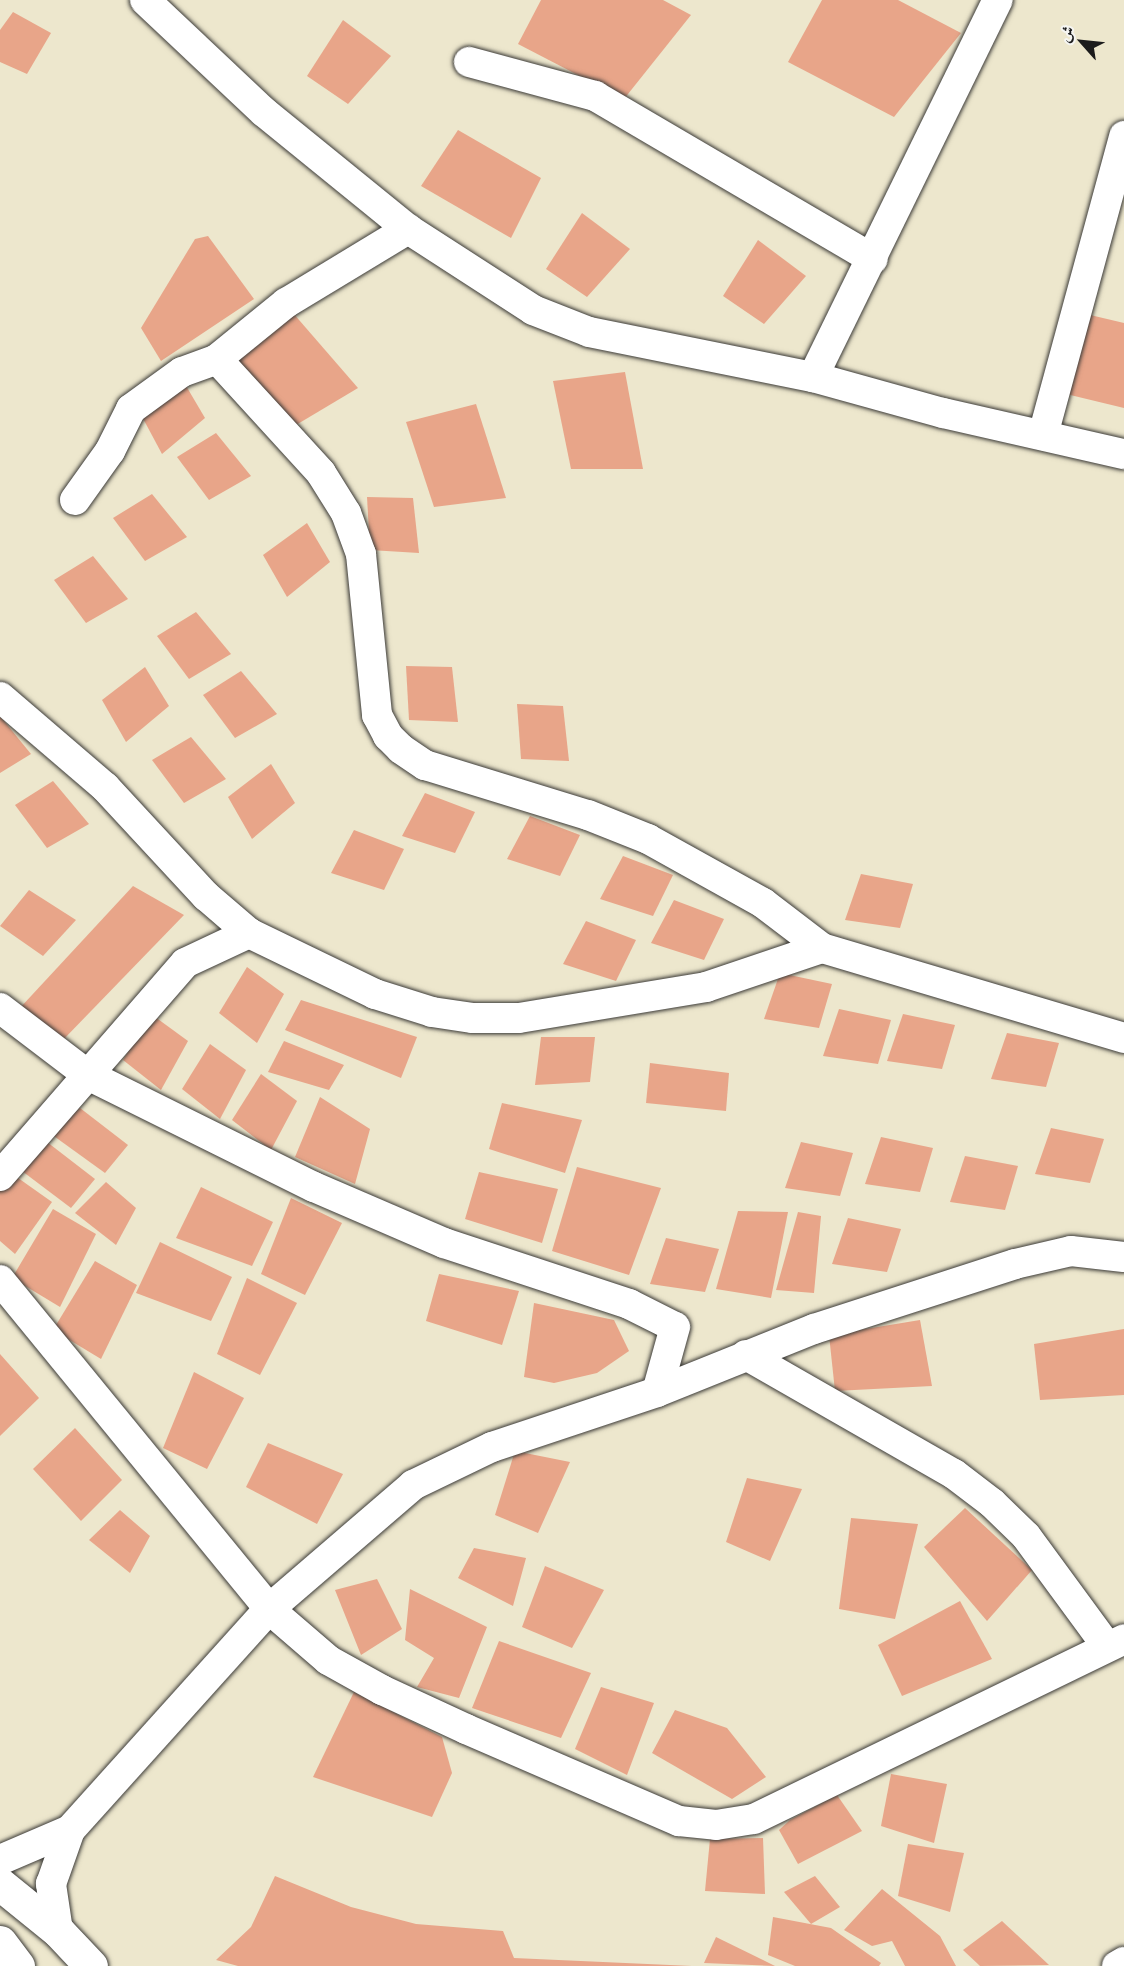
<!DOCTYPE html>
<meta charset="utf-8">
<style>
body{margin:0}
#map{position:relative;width:1124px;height:1966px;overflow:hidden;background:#ede7cd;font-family:"Gentium Book Plus",Amiri,serif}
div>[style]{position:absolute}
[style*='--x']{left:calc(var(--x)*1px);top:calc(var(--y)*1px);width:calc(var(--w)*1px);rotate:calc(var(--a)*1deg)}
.building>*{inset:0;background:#e8a589}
.roads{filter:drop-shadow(0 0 2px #3b3a37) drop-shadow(0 0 2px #3b3a37)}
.minor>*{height:30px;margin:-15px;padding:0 15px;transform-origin:15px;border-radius:15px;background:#fff}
.major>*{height:33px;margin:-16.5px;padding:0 16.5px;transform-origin:16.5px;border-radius:16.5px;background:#fff}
span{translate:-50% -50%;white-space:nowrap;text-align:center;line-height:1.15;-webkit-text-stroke:6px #f6f6f2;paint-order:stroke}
.north{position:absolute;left:1052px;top:12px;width:60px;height:60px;-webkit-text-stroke:4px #f6f6f2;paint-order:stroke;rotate:297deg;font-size:16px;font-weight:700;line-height:24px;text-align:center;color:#1c1c1c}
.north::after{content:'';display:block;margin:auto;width:21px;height:27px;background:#1c1c1c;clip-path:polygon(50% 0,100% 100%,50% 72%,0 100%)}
</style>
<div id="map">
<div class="building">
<i style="clip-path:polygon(541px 0,663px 0,691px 15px,624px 99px,518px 44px)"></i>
<i style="clip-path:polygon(822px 0,898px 0,961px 33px,894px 117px,788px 62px)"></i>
<i style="clip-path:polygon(13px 12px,51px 33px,27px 74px,0 62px,0 30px)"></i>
<i style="clip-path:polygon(343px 20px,391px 56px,348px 104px,307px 76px)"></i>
<i style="clip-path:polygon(458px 130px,541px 178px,511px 238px,421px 186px)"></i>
<i style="clip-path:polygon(582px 213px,630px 249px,587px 297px,546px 269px)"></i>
<i style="clip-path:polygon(208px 236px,254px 299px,161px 361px,141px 328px,195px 239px)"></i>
<i style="clip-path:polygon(758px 240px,806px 276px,764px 324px,723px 296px)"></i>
<i style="clip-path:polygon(293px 313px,358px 388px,296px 425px,236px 358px)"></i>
<i style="clip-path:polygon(1086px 314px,1124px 323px,1124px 408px,1062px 393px)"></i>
<i style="clip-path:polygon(625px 372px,643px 469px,571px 469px,553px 381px)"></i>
<i style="clip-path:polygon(182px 379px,205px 418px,162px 454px,139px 411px)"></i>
<i style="clip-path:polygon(476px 404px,506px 498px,434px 507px,406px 422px)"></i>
<i style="clip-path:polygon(216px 433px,251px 476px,209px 500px,177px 457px)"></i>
<i style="clip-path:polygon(152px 494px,187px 537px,145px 561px,113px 518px)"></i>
<i style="clip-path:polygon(367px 497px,413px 498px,419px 553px,370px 550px)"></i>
<i style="clip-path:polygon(307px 523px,330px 562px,287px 597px,263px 555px)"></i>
<i style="clip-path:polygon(93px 556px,128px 599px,86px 623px,54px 580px)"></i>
<i style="clip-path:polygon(196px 612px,231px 654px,189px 679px,157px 636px)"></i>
<i style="clip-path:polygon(406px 666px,452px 667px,458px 722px,409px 720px)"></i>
<i style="clip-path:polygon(145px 667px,169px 706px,126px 742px,102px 700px)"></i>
<i style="clip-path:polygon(241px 671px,277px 714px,235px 738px,203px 695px)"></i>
<i style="clip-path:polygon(517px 704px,563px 706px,569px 761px,521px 759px)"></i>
<i style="clip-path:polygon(0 716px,31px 754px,0 773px)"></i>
<i style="clip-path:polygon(191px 737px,226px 779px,184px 803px,152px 760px)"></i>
<i style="clip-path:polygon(271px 764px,295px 803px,252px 839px,228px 797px)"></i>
<i style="clip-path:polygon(53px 781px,89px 824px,47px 848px,15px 805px)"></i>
<i style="clip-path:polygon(425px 793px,475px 812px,455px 853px,402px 836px)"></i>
<i style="clip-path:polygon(530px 816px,580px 835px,560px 876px,507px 859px)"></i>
<i style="clip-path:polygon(354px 830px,404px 849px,384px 890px,331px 873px)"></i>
<i style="clip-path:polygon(623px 856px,673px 875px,653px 916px,600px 899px)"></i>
<i style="clip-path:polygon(861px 874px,913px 884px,900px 928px,845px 920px)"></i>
<i style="clip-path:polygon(133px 886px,184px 915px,62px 1041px,19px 1009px)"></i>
<i style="clip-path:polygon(29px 890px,76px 920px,43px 956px,0 926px)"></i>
<i style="clip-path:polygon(674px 900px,724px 919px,704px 960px,651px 943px)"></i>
<i style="clip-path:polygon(586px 921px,636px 940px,616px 981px,563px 964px)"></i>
<i style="clip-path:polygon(247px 967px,284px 994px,257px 1043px,219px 1013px)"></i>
<i style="clip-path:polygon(780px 973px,832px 984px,819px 1028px,764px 1019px)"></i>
<i style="clip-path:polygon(301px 1000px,417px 1037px,401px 1078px,285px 1030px)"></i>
<i style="clip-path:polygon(839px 1009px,891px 1020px,878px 1064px,823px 1056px)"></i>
<i style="clip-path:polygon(151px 1014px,188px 1041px,161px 1090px,123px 1060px)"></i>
<i style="clip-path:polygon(903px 1014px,955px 1025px,942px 1069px,887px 1061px)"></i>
<i style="clip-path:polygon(1007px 1033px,1059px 1043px,1046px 1087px,991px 1079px)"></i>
<i style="clip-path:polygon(541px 1037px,595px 1037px,590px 1082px,535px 1085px)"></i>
<i style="clip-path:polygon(284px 1041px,344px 1065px,329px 1090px,268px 1072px)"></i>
<i style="clip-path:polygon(210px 1044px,246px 1070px,220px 1119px,182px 1089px)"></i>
<i style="clip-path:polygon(650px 1063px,729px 1073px,726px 1111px,646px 1103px)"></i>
<i style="clip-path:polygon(261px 1074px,297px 1101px,271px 1150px,232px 1120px)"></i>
<i style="clip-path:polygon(320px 1097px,370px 1129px,355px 1184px,295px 1157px)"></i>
<i style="clip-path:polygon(502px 1103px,582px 1120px,565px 1173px,489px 1149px)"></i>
<i style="clip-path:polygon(80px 1108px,128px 1145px,105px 1173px,51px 1134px)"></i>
<i style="clip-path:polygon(1051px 1128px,1104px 1139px,1090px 1183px,1035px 1174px)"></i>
<i style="clip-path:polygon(881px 1137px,933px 1148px,920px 1192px,865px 1184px)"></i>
<i style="clip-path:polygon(47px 1142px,95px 1179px,71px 1208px,18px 1168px)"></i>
<i style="clip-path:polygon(801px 1142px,853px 1153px,840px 1196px,785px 1188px)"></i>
<i style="clip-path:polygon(965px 1156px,1018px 1166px,1005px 1210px,950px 1202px)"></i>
<i style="clip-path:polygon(577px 1167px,661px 1188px,629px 1275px,552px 1251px)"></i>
<i style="clip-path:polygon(479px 1172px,558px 1189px,542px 1243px,465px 1219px)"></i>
<i style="clip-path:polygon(11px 1173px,52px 1202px,15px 1254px,0 1241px,0 1186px)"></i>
<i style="clip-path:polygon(106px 1182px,136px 1208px,116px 1245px,75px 1213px)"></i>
<i style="clip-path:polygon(201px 1187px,273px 1222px,252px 1266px,176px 1238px)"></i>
<i style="clip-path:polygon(291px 1198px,342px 1223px,305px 1295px,261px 1274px)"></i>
<i style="clip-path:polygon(53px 1209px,96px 1234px,60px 1307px,12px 1278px)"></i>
<i style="clip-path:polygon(738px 1211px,788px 1212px,771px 1298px,716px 1289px)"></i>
<i style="clip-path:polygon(798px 1212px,821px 1216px,814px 1293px,776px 1290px)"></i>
<i style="clip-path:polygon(848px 1218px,901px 1229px,887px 1272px,832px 1264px)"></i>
<i style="clip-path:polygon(666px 1238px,719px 1249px,705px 1292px,650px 1284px)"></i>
<i style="clip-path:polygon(160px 1242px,232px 1277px,211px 1321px,136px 1293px)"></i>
<i style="clip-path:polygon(95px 1261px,137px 1285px,101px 1359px,53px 1330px)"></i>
<i style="clip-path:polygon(439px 1274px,519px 1291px,502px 1345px,426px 1321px)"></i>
<i style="clip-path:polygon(247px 1278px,297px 1303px,260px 1375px,217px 1354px)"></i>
<i style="clip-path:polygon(534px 1303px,614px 1320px,629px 1351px,597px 1373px,554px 1383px,524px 1377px)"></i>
<i style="clip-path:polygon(920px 1320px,932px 1386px,835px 1391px,829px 1335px)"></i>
<i style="clip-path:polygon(1124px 1329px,1124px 1395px,1040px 1400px,1034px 1344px)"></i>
<i style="clip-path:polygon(0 1354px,39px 1398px,0 1436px)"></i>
<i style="clip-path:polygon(194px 1372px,244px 1398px,207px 1469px,163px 1448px)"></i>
<i style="clip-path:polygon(75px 1428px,122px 1480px,81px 1521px,33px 1469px)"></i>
<i style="clip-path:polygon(268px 1443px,343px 1474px,317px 1524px,246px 1487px)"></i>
<i style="clip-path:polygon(515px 1451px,570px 1462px,538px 1533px,495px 1515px)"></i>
<i style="clip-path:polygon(747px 1478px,802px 1489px,770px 1561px,726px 1542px)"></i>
<i style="clip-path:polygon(965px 1508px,1032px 1570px,987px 1621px,924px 1547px)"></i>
<i style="clip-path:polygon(120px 1510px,150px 1536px,130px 1573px,89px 1540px)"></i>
<i style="clip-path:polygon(851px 1518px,918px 1524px,895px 1619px,839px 1609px)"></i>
<i style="clip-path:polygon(474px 1548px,526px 1558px,513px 1606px,458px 1578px)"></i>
<i style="clip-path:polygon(545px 1566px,604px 1590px,572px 1648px,522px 1627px)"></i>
<i style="clip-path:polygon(377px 1579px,402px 1629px,361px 1655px,335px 1590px)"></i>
<i style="clip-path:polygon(410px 1589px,487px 1627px,459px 1698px,417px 1687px,434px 1658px,405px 1640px)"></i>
<i style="clip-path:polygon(960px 1601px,992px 1659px,902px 1696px,878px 1645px)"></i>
<i style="clip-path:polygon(499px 1641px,591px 1673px,561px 1738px,472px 1708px)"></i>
<i style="clip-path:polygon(601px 1687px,654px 1703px,627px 1775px,575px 1749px)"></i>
<i style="clip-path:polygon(354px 1692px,442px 1737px,452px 1773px,432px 1817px,313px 1777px)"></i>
<i style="clip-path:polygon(675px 1710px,727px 1728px,766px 1777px,732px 1799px,652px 1753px)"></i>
<i style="clip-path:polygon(891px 1774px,947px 1784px,934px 1843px,881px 1826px)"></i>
<i style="clip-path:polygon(837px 1795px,862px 1831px,798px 1864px,779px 1830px,790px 1820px)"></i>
<i style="clip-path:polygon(763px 1838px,765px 1894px,705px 1891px,710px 1839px)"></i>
<i style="clip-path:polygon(908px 1844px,964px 1853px,950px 1912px,898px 1896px)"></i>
<i style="clip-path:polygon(275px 1876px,351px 1907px,416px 1924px,503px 1931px,514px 1958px,692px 1966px,238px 1966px,216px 1960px,251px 1927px)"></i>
<i style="clip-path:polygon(815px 1876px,840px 1907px,811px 1924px,784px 1892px)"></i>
<i style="clip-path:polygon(882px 1889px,940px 1936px,956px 1966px,905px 1966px,892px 1941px,872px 1946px,844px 1930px)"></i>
<i style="clip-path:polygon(773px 1917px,831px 1928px,881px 1963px,879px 1966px,795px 1966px,768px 1955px)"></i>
<i style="clip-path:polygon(1002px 1921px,1049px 1965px,980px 1966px,963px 1950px)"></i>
<i style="clip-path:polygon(716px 1937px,775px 1966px,704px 1963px)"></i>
</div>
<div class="roads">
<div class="minor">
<i style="--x:145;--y:0;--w:163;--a:43.3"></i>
<i style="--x:264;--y:112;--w:186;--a:39.1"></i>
<i style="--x:408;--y:229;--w:149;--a:32.9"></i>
<i style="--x:533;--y:310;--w:60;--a:21.4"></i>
<i style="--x:589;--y:332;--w:228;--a:11.4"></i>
<i style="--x:813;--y:377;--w:135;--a:15.5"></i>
<i style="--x:943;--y:413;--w:186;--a:12.8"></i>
<i style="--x:469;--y:62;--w:131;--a:15.1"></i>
<i style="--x:595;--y:96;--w:322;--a:30.4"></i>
<i style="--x:217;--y:359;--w:154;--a:47.6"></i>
<i style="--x:321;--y:473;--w:47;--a:58"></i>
<i style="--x:346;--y:513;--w:44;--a:69.9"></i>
<i style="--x:361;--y:554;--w:162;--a:84.3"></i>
<i style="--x:377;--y:715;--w:24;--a:62"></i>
<i style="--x:388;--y:736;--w:18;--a:45"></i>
<i style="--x:401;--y:749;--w:29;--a:34"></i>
<i style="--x:425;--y:765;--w:170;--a:17.1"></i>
<i style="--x:588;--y:815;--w:65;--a:21.8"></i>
<i style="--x:648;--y:839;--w:132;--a:29.1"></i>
<i style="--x:763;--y:903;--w:74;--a:37.3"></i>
<i style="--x:813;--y:377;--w:420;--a:-63.9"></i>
<i style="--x:1043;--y:435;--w:310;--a:-74.8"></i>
<i style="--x:75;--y:500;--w:60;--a:-54.5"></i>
<i style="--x:110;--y:451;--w:47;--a:-63.4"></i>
<i style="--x:131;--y:409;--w:63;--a:-36"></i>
<i style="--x:182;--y:372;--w:37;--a:-20"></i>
<i style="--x:217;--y:359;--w:89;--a:-39.1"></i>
<i style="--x:286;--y:303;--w:143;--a:-31.2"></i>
<i style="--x:0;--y:697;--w:138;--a:40.6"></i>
<i style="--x:105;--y:787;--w:149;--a:47.2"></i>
<i style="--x:206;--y:896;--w:57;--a:40.7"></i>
<i style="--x:0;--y:1008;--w:111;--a:37.3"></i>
<i style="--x:88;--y:1075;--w:252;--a:26.4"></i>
<i style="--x:314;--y:1187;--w:142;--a:23.3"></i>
<i style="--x:444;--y:1243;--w:195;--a:18.2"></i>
<i style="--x:629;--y:1304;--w:51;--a:26.6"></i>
<i style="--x:675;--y:1327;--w:67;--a:105.5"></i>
<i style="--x:0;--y:1176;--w:282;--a:-49"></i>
<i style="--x:185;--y:963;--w:71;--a:-25.1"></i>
<i style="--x:249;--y:933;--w:140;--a:25.8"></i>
<i style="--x:375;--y:994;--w:60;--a:17.5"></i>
<i style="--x:432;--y:1012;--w:40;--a:8.5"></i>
<i style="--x:472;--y:1018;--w:47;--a:0"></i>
<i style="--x:519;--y:1018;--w:190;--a:-9.4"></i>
<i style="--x:706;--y:987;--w:122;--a:-18.6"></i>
<i style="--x:822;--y:948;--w:315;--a:16.6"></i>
<i style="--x:0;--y:1280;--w:425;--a:50.7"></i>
<i style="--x:269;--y:1609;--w:78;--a:40.8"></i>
<i style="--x:328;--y:1660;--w:62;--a:29.1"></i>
<i style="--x:382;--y:1690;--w:93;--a:24.9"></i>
<i style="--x:466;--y:1729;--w:232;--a:23.4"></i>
<i style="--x:679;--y:1821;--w:37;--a:6"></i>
<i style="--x:716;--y:1825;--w:38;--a:-9"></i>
<i style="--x:754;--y:1819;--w:411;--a:-25.9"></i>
<i style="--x:746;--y:1355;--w:240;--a:29.8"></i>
<i style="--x:954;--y:1474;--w:48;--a:37.3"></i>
<i style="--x:992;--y:1503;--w:47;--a:44.1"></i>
<i style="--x:1026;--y:1536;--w:135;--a:53.7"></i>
<i style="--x:0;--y:1860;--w:76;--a:-23.2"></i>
<i style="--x:58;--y:1931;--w:48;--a:-98.5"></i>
<i style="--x:51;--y:1884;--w:57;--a:-70.6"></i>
<i style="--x:70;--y:1830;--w:297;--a:-48"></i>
<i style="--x:269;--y:1609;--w:190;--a:-40.7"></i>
<i style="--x:413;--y:1485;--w:88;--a:-25.7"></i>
<i style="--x:492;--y:1447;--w:174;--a:-18.4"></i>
<i style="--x:657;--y:1392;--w:169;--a:-21.9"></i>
<i style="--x:814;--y:1329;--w:211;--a:-17.9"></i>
<i style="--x:1015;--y:1264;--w:57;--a:-13.1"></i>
<i style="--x:1071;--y:1251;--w:53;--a:6.5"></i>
<i style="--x:1117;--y:1966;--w:8;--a:-30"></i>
</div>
<div class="major">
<i style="--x:0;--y:1884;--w:75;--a:39"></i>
<i style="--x:58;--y:1931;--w:48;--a:46.7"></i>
<i style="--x:0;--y:1942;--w:30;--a:53"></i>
</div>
</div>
<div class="north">ش</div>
</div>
